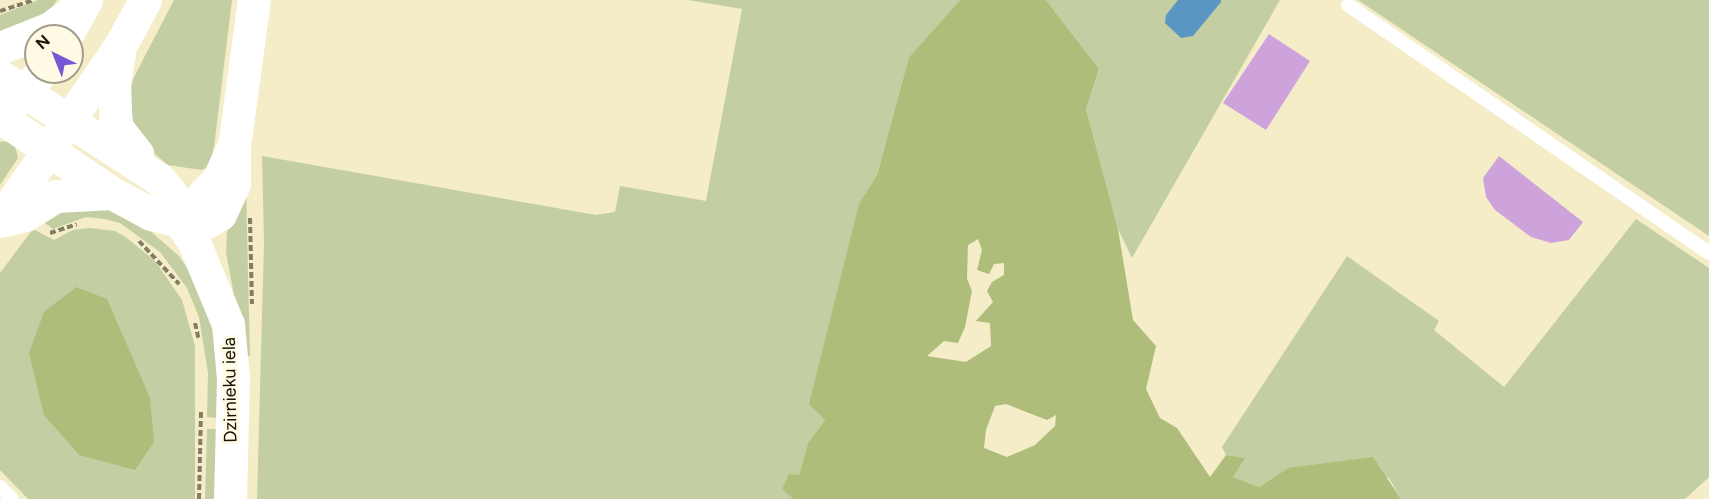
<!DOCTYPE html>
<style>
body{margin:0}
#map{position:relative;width:1709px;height:499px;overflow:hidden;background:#f5ecc8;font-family:Figtree,sans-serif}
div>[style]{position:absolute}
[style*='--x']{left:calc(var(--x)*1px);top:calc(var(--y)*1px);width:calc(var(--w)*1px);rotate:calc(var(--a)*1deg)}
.green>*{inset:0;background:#c4cea3}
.forest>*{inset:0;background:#afbd7a}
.water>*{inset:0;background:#5997c2}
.building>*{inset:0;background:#cea3db}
.path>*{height:4px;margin-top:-2px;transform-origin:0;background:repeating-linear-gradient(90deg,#837d65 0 6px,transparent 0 9px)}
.lane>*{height:14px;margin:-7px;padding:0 7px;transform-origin:7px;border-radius:7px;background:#fff}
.secondary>*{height:33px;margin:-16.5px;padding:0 16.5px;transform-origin:16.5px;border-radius:16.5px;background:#fff}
.primary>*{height:33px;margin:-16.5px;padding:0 16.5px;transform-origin:16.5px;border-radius:16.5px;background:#fff}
span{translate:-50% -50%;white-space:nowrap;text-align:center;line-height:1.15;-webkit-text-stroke:6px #fffae4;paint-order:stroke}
.street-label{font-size:18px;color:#171407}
.north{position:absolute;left:24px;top:24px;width:60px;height:60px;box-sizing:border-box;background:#fffae4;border:2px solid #a29e8c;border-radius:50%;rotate:317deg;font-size:16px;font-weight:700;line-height:24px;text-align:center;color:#171407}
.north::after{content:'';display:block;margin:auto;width:21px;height:27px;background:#7858d2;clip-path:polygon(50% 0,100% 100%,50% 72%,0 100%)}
</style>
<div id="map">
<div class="green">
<i style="clip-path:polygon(38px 0,57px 0,51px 9px,0 40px,0 15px)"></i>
<i style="clip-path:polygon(174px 0,232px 0,214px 147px,209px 167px,201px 170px,168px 165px,144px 145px,133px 133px,126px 105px,134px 77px)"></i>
<i style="clip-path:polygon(688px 0,960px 0,909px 57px,877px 175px,859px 205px,825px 420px,808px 443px,799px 475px,782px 489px,793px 499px,257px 499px,264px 242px,262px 156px,596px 215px,615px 212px,620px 186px,706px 201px,742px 9px)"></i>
<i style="clip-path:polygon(1046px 0,1280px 0,1132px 258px,1118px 229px,1086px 109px,1099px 69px)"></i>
<i style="clip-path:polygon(1358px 0,1709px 0,1709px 236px,1654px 199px)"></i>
<i style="clip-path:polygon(9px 141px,15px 146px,18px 158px,0 185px,0 142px)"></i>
<i style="clip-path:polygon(246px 185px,248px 273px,250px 356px,245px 355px,226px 252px,227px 232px)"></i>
<i style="clip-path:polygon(91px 203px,142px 224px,179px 256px,191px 274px,211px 319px,216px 347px,218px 418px,207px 417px,208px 373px,199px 317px,187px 288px,160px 252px,120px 223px,104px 219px,86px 217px,53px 229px,42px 221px,50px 213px)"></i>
<i style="clip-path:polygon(1636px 219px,1709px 268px,1709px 477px,1685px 499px,1401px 499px,1389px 478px,1288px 468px,1259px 487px,1233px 477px,1244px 458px,1226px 455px,1222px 447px,1347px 256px,1439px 321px,1434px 330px,1504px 387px)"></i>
<i style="clip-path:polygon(90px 228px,115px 231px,127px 238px,155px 261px,182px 300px,195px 346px,195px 499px,28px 499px,0 470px,0 273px,33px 229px,54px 240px,73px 230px)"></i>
<i style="clip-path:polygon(207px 429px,219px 429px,216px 499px,205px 499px)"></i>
</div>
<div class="forest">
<i style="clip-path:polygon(evenodd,960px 0,1046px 0,1099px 69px,1086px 109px,1118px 229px,1133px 320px,1156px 346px,1146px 389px,1160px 418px,1177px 428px,1210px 477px,1226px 455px,1245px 458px,1233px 477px,1259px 487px,1288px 468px,1373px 457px,1401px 499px,793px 499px,782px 489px,789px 474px,799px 475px,808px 443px,825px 420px,809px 404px,859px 204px,877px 175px,909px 57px,960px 0,978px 239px,982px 250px,977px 270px,989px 274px,994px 264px,1004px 263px,1004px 275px,992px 282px,987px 291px,993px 302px,976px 321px,990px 323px,991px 346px,966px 362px,927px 356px,944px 341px,958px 343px,965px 327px,972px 291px,967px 279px,968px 245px,978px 239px,960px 0,1006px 404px,1047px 420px,1056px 415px,1055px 426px,1035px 445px,1007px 457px,984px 448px,986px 430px,995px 406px,1006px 404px)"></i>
<i style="clip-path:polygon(76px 287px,107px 299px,150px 398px,154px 442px,135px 470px,79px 455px,44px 415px,29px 353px,44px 312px)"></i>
</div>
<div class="water">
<i style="clip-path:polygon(1178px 0,1221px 0,1221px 2px,1193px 36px,1181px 38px,1165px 23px,1166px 15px)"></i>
</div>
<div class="building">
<i style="clip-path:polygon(1269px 34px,1310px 61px,1266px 130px,1223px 103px)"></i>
<i style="clip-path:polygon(1499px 156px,1583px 222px,1569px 240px,1551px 243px,1531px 237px,1495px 210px,1486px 197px,1483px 178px)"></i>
</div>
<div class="path">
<i style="--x:0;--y:11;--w:35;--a:-18"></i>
<i style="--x:250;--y:218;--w:86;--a:88.7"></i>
<i style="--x:50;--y:233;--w:28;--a:-18"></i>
<i style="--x:139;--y:241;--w:59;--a:47.1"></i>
<i style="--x:195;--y:323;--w:17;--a:77"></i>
<i style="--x:199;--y:499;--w:89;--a:-88.7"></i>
</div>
<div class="lane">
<i style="--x:1348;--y:5;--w:438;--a:34.5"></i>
<i style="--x:0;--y:487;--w:17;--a:45"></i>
</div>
<div class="secondary">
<i style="--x:0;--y:48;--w:54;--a:-21.8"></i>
<i style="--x:50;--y:28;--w:41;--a:-36"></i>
<i style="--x:0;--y:76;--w:191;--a:33"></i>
<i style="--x:160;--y:180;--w:19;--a:51"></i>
<i style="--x:172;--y:195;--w:27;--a:75"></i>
<i style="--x:179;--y:221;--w:24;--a:54"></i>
<i style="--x:193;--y:240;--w:91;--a:67.4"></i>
<i style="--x:228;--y:324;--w:54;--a:84.7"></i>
<i style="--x:233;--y:378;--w:121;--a:91.4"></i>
<i style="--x:0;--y:117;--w:135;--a:34.2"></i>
<i style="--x:112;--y:193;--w:44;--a:28.3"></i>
<i style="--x:151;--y:214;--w:29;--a:14"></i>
<i style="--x:179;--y:221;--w:29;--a:0"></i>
<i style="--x:208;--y:221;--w:14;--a:-30"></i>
<i style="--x:220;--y:214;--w:33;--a:-65"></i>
<i style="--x:234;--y:184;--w:37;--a:-90"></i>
<i style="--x:234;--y:147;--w:148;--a:-82.3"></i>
<i style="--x:0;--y:221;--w:26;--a:-13"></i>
<i style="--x:25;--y:215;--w:36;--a:-32"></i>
<i style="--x:56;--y:196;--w:56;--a:-3.1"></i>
<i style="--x:179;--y:221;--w:59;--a:-47.1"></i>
<i style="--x:219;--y:178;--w:30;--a:-66"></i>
</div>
<div class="primary">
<i style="--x:66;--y:36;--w:41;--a:-60.9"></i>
<i style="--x:119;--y:54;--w:27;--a:100"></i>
<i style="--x:114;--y:81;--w:34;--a:88"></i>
<i style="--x:115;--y:115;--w:13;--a:81"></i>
<i style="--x:117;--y:128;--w:33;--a:52"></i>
<i style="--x:137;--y:154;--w:12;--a:85"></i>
<i style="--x:0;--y:120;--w:63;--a:-49.5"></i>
<i style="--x:0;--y:220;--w:211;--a:-55.4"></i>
<i style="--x:120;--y:46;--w:52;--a:-61.5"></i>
</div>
<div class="street-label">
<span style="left:230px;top:390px;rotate:-91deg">Dzirnieku iela</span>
</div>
<div class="north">N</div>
</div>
